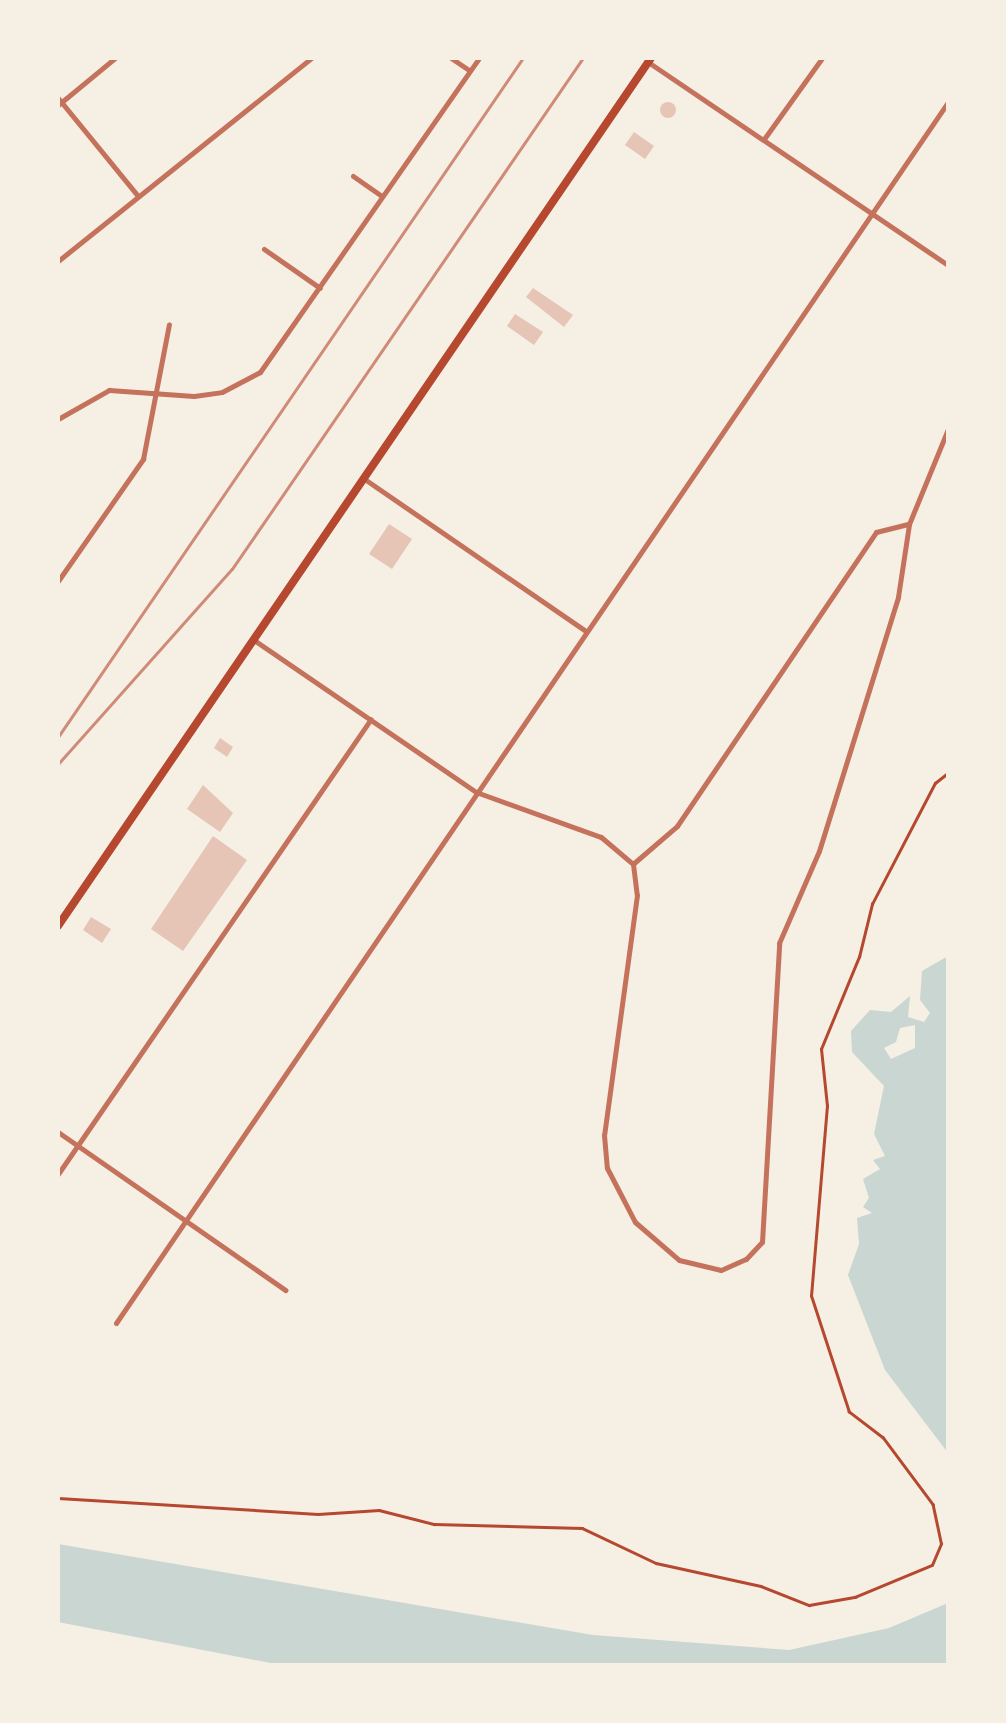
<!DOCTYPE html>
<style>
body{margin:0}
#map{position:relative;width:1006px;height:1723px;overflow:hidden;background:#f6efe4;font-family:"Playfair Display",serif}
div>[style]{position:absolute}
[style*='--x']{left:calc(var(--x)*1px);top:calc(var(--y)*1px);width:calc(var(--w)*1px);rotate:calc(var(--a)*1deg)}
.water>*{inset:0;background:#c9d6d2}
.building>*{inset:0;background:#e6c5b7}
.round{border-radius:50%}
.path>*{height:2.5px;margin:-1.25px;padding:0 1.25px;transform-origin:1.25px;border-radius:1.25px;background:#b5482f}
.minor>*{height:5px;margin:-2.5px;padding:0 2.5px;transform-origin:2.5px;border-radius:2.5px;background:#c5725c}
.primary>*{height:8px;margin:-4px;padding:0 4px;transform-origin:4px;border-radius:4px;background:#b5482f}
.rail>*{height:2.5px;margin:-1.25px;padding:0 1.25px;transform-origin:1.25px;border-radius:1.25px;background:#cf8b77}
span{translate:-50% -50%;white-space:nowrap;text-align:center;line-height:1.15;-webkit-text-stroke:10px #f6efe4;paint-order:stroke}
.frame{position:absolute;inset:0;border:60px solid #f6efe4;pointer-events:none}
</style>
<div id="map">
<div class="water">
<i style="clip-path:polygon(evenodd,948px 956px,948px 1453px,885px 1370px,848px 1275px,859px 1244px,857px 1218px,872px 1213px,863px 1207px,869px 1198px,863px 1179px,880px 1169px,873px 1160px,885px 1156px,874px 1134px,884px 1086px,852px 1052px,851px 1031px,870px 1010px,891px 1012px,910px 996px,908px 1017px,924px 1022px,930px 1013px,920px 1000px,922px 971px,948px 956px,915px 1025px,915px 1048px,891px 1059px,884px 1048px,896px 1042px,900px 1028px,915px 1025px)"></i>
<i style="clip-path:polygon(58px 1544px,593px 1635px,789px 1650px,889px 1628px,948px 1603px,948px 1665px,281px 1665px,58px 1622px)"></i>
</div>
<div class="building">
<i class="round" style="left:660px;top:102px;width:16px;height:16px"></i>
<i style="clip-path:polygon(634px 132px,654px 146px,645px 159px,625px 145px)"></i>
<i style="clip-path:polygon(533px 288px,573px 315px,564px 327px,526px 297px)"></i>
<i style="clip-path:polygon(515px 314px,543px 332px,534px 345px,507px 326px)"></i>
<i style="clip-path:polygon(389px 524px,412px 539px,392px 569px,369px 554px)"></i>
<i style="clip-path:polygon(220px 738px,233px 747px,227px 757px,214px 748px)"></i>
<i style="clip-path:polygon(203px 785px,233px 813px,220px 832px,187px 809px)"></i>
<i style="clip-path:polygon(213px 836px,247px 860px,183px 951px,151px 929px)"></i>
<i style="clip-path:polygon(91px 917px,111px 929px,102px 943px,83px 930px)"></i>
</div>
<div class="path">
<i style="--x:58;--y:1498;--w:260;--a:3.5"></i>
<i style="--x:318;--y:1514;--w:61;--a:-3.8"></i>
<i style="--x:379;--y:1510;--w:57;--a:14.3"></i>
<i style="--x:434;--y:1524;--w:148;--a:1.5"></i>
<i style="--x:582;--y:1528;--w:82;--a:25.3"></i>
<i style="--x:656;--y:1563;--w:107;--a:12.4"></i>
<i style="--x:761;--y:1586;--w:52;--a:21.6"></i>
<i style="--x:809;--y:1605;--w:47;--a:-9.9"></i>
<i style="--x:855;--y:1597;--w:83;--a:-22.6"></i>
<i style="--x:932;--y:1565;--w:23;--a:-67"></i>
<i style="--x:941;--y:1544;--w:40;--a:-102"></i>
<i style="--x:933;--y:1505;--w:84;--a:-126.7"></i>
<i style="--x:883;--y:1438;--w:43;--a:-142.6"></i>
<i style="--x:849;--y:1412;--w:122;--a:-108.1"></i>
<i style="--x:811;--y:1296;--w:191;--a:-85.2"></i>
<i style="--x:827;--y:1106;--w:57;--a:-96"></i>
<i style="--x:821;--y:1049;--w:100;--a:-67.6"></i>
<i style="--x:859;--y:957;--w:55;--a:-76.2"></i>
<i style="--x:872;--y:904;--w:136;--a:-62.5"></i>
<i style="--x:935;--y:783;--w:16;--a:-38"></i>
</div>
<div class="minor">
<i style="--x:451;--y:58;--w:22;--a:34"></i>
<i style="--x:648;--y:62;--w:362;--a:34.1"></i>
<i style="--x:58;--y:98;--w:127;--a:50.8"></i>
<i style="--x:58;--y:105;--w:74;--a:-39.5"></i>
<i style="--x:764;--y:139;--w:100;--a:-54.4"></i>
<i style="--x:353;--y:176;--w:35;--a:35"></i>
<i style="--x:264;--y:249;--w:68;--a:34.9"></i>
<i style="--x:58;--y:261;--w:324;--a:-38.7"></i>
<i style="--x:58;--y:419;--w:59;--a:-29.6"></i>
<i style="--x:109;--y:390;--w:85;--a:4"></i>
<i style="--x:194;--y:396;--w:28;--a:-8"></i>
<i style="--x:222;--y:392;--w:43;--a:-27.8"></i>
<i style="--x:260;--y:372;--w:383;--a:-55.1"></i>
<i style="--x:363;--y:478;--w:270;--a:34.5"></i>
<i style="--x:58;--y:581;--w:149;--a:-55.1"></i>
<i style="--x:143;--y:459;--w:137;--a:-79.1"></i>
<i style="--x:254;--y:640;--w:269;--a:34.4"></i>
<i style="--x:476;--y:792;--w:133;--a:19.8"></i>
<i style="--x:601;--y:837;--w:42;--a:40.2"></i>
<i style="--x:633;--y:864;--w:31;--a:83"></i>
<i style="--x:637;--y:895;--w:242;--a:97.8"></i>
<i style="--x:604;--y:1135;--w:33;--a:85"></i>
<i style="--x:607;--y:1168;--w:61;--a:62.6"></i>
<i style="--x:635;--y:1222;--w:58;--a:40.8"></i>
<i style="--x:679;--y:1260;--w:43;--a:13.4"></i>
<i style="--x:721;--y:1270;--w:27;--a:-24"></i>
<i style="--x:746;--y:1259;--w:23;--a:-47"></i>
<i style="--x:762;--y:1242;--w:299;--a:-86.7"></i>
<i style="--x:779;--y:943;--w:100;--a:-66.5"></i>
<i style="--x:819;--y:851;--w:266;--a:-72.7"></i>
<i style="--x:898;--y:597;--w:74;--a:-81.4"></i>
<i style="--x:909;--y:524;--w:103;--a:-67.7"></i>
<i style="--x:634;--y:863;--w:57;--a:-40.7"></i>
<i style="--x:677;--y:826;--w:355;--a:-55.9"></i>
<i style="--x:876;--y:532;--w:34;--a:-14"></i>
<i style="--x:58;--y:1132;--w:277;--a:34.8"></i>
<i style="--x:58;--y:1174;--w:552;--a:-55.48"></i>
<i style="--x:116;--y:1323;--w:1478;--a:-55.73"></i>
</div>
<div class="primary">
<i style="--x:58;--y:926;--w:1051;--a:-55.66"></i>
</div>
<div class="rail">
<i style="--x:58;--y:737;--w:823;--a:-55.6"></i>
<i style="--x:58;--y:764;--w:261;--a:-48.3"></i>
<i style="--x:232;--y:569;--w:620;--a:-55.52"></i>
</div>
<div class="frame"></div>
</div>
